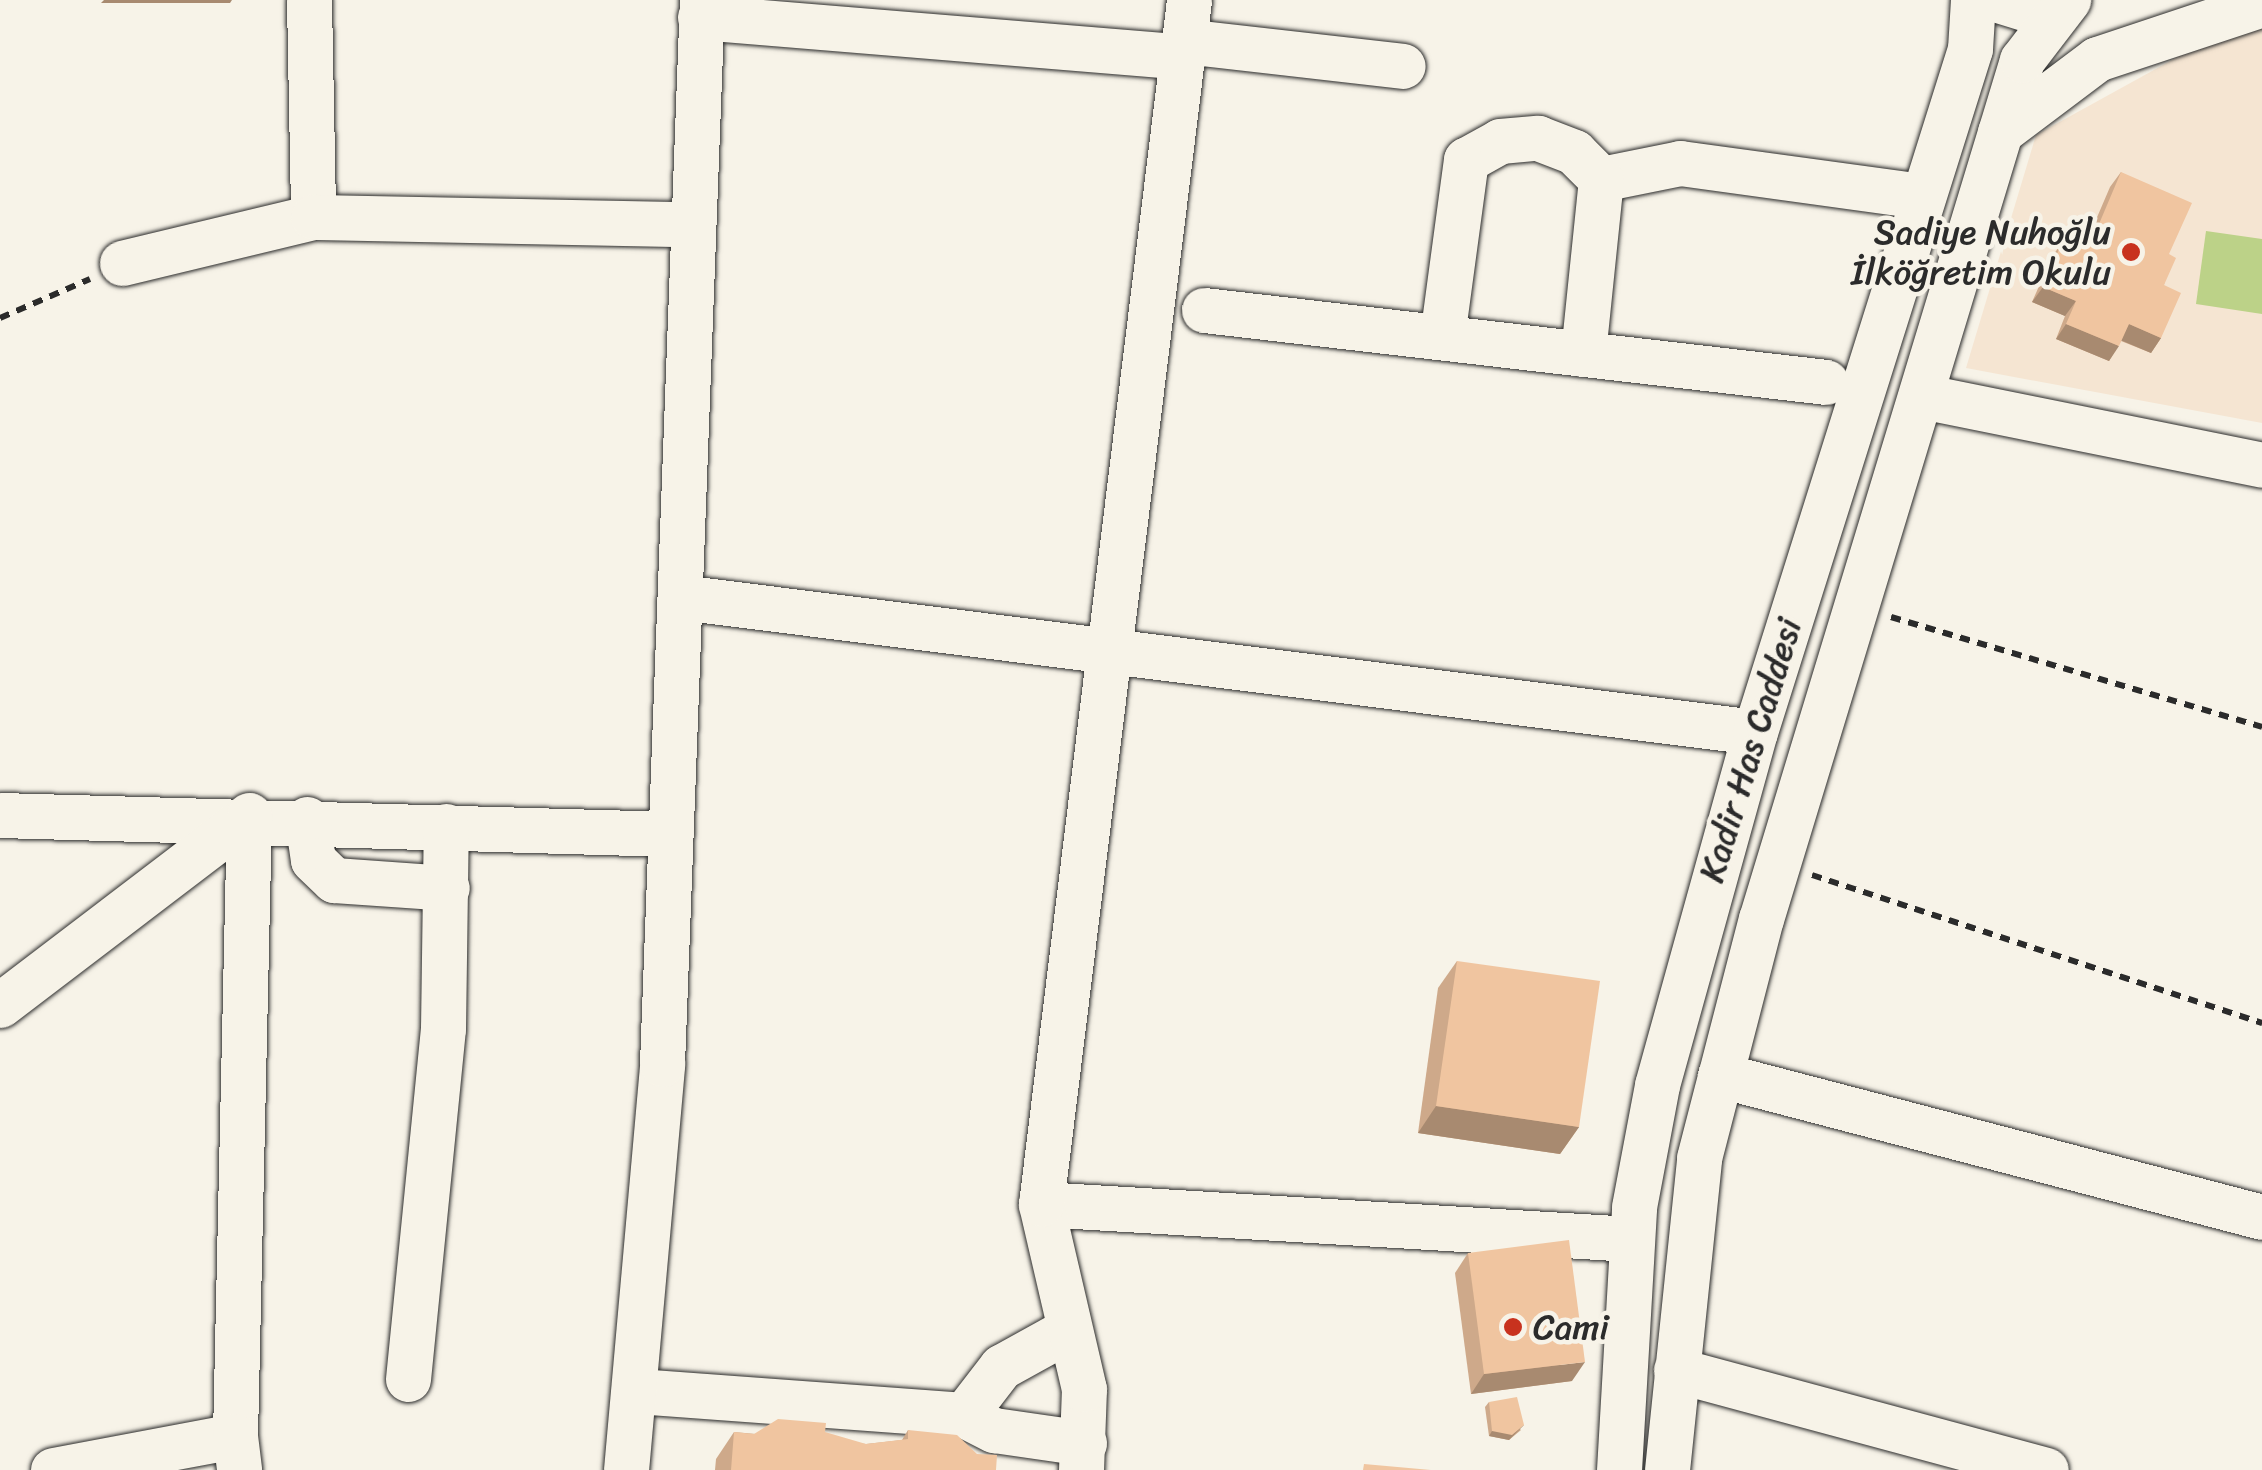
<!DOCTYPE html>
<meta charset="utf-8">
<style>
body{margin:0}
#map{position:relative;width:2262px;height:1470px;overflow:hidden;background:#f7f3e8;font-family:Sriracha,sans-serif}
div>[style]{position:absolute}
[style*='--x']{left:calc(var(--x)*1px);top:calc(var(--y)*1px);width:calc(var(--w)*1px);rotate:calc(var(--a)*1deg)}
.built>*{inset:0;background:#f5e5d2}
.green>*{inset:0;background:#bcd288}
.path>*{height:6px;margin-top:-3px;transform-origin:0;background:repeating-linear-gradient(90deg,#2b2b2b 0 10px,transparent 0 18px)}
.roads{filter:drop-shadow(0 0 2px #2b2b2b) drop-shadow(0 0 2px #2b2b2b)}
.minor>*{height:45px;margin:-22.5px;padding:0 22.5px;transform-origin:22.5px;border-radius:22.5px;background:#f7f3e8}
.wall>*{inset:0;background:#cea98a}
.shaded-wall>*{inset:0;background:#a88a70}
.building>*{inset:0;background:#f0c5a0}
.dots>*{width:28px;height:28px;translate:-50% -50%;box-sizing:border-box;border:5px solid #f7f3e8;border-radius:50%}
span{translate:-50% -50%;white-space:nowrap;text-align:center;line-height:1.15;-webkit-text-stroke:9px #f7f3e8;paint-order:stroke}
.poi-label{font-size:35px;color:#2b2b2b}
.right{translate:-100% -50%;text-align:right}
.left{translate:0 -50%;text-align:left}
.street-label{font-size:35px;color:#2b2b2b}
</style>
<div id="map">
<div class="built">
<i style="clip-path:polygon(2250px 17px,2262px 18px,2262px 423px,1966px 368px,2036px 135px)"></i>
</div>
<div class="green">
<i style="clip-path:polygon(2206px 231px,2262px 239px,2262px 314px,2196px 304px)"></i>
</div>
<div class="path">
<i style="--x:0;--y:318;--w:98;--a:-23.4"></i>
<i style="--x:1891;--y:617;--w:387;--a:16.5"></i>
<i style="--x:1812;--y:875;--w:474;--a:18.2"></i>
</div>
<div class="roads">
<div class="minor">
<i style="--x:309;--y:0;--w:217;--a:88.9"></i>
<i style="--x:1998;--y:0;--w:38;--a:17"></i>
<i style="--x:2034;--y:11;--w:34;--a:-19"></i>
<i style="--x:700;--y:17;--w:485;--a:4.7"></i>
<i style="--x:1184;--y:41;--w:220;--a:6.5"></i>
<i style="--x:2000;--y:132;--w:121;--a:-37"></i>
<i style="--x:2097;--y:59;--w:174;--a:-18.4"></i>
<i style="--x:1601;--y:179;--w:81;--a:-11.4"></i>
<i style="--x:1680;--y:163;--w:244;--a:7.8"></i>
<i style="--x:122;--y:263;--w:196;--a:-13.5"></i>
<i style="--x:313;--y:217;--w:377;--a:1.1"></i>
<i style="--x:1204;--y:310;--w:626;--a:6.6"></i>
<i style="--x:1442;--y:337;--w:179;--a:-82.3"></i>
<i style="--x:1466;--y:160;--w:39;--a:-29"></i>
<i style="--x:1500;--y:141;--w:38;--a:-5"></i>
<i style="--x:1538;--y:138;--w:39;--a:21"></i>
<i style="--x:1574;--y:152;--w:38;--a:45"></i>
<i style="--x:1601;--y:179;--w:176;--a:95.9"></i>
<i style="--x:1921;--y:396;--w:348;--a:11.4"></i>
<i style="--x:680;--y:597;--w:1083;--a:7.16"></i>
<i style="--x:0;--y:815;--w:670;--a:1.62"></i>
<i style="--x:307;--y:819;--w:41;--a:81.7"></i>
<i style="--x:313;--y:860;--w:29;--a:44"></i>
<i style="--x:334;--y:880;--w:113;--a:4"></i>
<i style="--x:0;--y:1005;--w:313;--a:-37.3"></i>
<i style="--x:1720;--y:1075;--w:560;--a:14.68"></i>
<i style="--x:1041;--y:1204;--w:591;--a:3.39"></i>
<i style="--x:1676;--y:1370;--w:383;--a:15.1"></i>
<i style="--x:408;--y:1379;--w:352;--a:-84.3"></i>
<i style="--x:443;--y:1029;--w:203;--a:-89.2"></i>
<i style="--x:637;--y:1391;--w:328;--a:4.2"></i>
<i style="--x:964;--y:1415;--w:34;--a:27"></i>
<i style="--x:994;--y:1430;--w:91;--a:8.2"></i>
<i style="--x:964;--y:1415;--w:61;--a:-52.4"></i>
<i style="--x:1001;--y:1367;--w:77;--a:-28.9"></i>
<i style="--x:235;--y:1436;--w:621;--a:-88.71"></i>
<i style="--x:53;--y:1470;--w:185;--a:-10.6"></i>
<i style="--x:235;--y:1436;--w:34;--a:83"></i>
<i style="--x:626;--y:1470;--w:408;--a:-84.9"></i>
<i style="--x:662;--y:1064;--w:1065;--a:-87.85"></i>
<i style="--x:1081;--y:1470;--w:81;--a:-87.9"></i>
<i style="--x:1084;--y:1389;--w:190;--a:-103.1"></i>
<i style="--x:1041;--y:1204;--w:1213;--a:-82.99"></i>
<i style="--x:1619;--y:1470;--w:263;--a:-86.7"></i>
<i style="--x:1634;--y:1207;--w:124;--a:-79.3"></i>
<i style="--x:1657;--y:1085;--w:366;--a:-74.5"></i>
<i style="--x:1755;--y:732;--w:716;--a:-72.53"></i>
<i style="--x:1970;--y:49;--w:49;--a:-86.5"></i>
<i style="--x:1667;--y:1470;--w:314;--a:-84.1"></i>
<i style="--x:1699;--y:1158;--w:247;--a:-75.5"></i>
<i style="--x:1761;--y:919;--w:898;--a:-73.1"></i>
<i style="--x:2022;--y:60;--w:76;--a:-52.5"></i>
</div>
</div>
<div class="wall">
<i style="clip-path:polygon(2121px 172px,2169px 254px,2164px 285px,2161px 338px,2151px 353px,2121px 341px,2109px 361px,2056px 339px,2065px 316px,2032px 302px,2052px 257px,2062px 242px,2080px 249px,2089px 236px,2110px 187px)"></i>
<i style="clip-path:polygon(1457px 961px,1579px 1127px,1560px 1154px,1418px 1133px,1438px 988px)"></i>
<i style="clip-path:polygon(1468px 1253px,1572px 1381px,1471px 1394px,1455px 1273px)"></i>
<i style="clip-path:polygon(1489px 1402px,1521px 1430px,1509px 1440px,1489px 1436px,1485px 1407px)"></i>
<i style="clip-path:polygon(908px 1430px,996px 1470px,715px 1470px,716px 1459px,734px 1432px,866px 1444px,902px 1440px)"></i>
</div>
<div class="shaded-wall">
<i style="clip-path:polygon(104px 0,232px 0,230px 3px,101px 3px)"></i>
<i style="clip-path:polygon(2043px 287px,2076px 301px,2065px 316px,2032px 302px)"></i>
<i style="clip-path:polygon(2066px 324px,2119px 346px,2109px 361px,2056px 339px)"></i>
<i style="clip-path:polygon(2129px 324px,2161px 338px,2151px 353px,2118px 339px)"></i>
<i style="clip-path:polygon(1436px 1106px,1579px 1127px,1560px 1154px,1418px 1133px)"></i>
<i style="clip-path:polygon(1585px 1362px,1572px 1381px,1471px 1394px,1484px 1374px)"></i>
<i style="clip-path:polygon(1524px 1425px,1509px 1440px,1489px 1436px,1492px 1431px)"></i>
</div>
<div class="building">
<i style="clip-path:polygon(2121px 172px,2192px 203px,2169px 254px,2176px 258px,2164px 285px,2181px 293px,2161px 338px,2129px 324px,2119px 346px,2066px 324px,2076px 301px,2043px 287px,2062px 242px,2080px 249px,2099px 224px)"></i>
<i style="clip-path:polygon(1457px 961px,1600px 981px,1579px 1127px,1436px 1106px)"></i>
<i style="clip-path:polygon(1569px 1240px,1585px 1362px,1484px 1374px,1468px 1253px)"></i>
<i style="clip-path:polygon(1517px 1397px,1524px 1425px,1512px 1435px,1492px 1431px,1489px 1402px)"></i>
<i style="clip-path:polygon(778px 1419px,826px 1423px,825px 1432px,866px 1444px,908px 1439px,908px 1430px,957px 1435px,977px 1454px,997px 1455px,996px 1470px,731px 1470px,734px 1432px,754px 1434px)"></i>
<i style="clip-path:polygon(1364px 1464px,1431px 1470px,1363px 1470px)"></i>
</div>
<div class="dots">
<i style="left:2131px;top:252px;background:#c8321e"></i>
<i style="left:1513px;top:1327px;background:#c8321e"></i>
</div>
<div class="poi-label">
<span class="right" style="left:2111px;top:252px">Sadiye Nuhoğlu<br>İlköğretim Okulu</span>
<span class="left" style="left:1533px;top:1327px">Cami</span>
</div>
<div class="street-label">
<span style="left:1750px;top:750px;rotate:-73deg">Kadir Has Caddesi</span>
</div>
</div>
